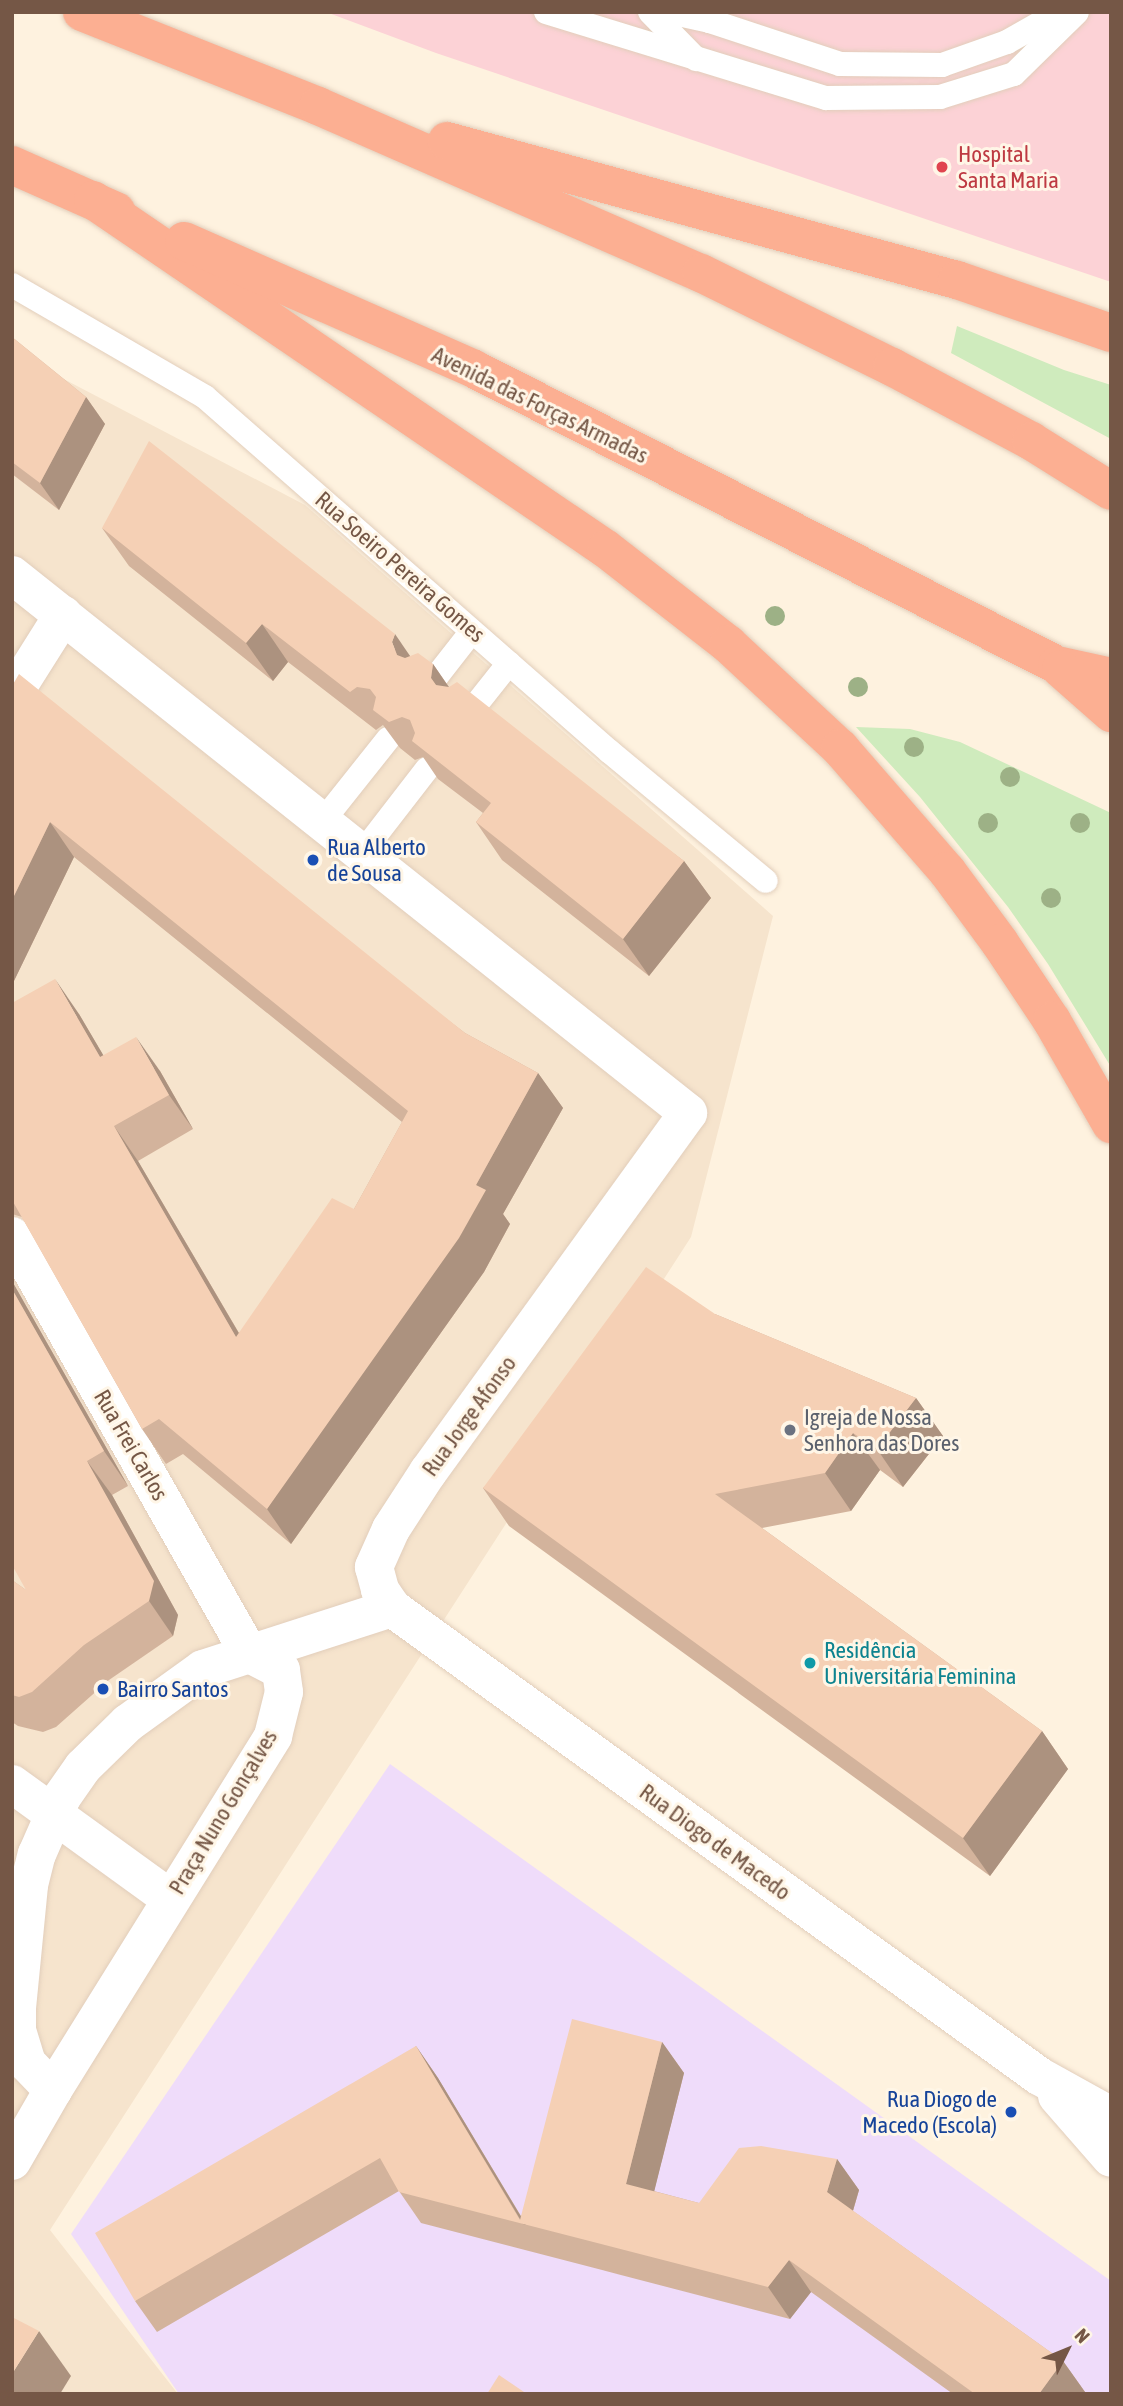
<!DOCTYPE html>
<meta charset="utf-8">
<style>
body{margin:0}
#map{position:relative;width:1123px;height:2406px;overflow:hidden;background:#fef2df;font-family:"Asap Condensed",sans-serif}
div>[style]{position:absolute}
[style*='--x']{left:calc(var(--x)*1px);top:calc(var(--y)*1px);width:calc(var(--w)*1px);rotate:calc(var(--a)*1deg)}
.residential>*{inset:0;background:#f6e4cd}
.education>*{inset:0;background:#efdcfa}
.medical>*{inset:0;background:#fcd2d6}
.green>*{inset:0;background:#cfebbd}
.roads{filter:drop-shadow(0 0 2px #e2cebb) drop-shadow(0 0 2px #e2cebb)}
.lane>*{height:24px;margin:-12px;padding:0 12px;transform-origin:12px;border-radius:12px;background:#fff}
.street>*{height:38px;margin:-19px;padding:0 19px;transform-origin:19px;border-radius:19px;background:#fff}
.highway>*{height:38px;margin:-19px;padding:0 19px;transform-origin:19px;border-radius:19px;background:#fcaf92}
.trees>*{width:20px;height:20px;margin:-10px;border-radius:50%;background:#9db186}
.wall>*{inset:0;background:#d3b39c}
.shaded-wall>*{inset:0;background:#ac927f}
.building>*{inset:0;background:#f5d0b5}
.dots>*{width:19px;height:19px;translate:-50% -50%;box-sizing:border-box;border:4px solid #fff6e7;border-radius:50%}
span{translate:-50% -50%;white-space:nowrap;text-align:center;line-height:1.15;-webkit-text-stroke:6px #fff6e7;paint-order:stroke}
.health-label{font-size:23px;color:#be3a42}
.left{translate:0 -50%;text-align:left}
.street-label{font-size:23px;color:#755746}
.transit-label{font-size:23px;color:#164399}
.right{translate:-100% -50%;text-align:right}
.worship-label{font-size:23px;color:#5b616d}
.culture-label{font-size:23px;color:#0d838f}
.frame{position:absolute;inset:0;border:14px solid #755746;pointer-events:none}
.north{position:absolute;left:1032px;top:2315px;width:70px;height:70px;-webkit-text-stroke:5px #fff6e7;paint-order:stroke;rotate:47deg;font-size:19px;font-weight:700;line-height:28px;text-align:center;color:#755746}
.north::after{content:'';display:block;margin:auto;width:24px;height:32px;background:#755746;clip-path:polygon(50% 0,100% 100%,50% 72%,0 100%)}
</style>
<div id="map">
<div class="residential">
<i style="clip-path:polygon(12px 352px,305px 505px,773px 916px,691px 1237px,50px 2230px,178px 2394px,12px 2394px)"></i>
</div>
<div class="education">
<i style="clip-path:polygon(390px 1764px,1111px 2281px,1111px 2394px,179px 2394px,71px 2234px)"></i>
</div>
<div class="medical">
<i style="clip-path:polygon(326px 12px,1111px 12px,1111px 282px,436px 53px)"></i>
</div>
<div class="green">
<i style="clip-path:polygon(957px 326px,1064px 370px,1111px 385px,1111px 439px,951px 353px)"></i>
<i style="clip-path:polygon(856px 727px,910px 729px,960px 742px,1111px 813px,1111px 1067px,1048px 964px,1008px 907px,920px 797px)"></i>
</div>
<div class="roads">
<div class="lane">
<i style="--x:546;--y:12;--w:293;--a:17.1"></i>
<i style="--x:826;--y:98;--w:114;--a:-0.5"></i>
<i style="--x:940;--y:97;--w:77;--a:-17.3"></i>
<i style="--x:1014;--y:74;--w:88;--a:-44.5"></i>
<i style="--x:650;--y:12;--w:66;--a:45.6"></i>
<i style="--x:669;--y:12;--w:42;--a:12.4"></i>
<i style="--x:701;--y:12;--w:13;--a:45"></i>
<i style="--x:710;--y:21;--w:137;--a:18.3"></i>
<i style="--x:840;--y:64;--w:102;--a:0.6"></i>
<i style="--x:942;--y:65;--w:69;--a:-19.5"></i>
<i style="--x:1007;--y:42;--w:61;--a:-29.5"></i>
<i style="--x:12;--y:285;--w:223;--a:30.1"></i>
<i style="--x:205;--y:397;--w:539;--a:41.24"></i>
<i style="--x:610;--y:752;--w:202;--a:39.6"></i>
<i style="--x:433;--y:681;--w:63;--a:-52"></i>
<i style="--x:471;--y:711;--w:61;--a:-51.6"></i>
<i style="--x:322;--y:822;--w:106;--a:-51.5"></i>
<i style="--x:362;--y:853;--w:106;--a:-52.3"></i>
</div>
<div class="street">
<i style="--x:12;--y:575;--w:864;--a:38.51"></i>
<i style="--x:688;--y:1113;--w:443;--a:125.9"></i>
<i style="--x:428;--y:1472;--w:68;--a:123"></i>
<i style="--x:391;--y:1529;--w:42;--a:114.1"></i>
<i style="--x:374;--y:1567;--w:24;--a:75"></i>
<i style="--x:380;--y:1590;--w:22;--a:56"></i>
<i style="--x:392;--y:1608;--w:799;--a:35.88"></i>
<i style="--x:1039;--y:2076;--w:82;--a:29.1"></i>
<i style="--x:12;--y:696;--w:96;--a:-57.8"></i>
<i style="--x:12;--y:1236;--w:481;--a:60.4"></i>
<i style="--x:12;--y:1784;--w:196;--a:35.9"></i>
<i style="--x:53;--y:2090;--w:37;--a:-134"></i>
<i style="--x:27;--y:2063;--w:34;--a:-107"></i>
<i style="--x:17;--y:2030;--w:22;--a:-90"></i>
<i style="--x:17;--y:2008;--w:124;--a:-84.4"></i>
<i style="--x:29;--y:1885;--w:32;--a:-76"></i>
<i style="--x:37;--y:1854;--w:62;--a:-66.3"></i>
<i style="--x:62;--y:1797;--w:37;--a:-55"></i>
<i style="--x:83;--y:1767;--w:63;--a:-44.4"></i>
<i style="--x:128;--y:1723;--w:92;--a:-35.8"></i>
<i style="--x:203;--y:1669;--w:199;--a:-17.9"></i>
<i style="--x:1057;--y:2096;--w:82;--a:48.9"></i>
<i style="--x:12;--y:2161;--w:82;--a:-60"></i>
<i style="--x:53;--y:2090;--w:417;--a:-58.1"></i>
<i style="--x:273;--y:1736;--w:45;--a:-76"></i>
<i style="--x:284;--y:1692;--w:22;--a:-98"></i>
<i style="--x:281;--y:1670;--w:36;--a:-153"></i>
</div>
<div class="highway">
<i style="--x:82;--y:12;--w:254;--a:21.7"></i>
<i style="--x:318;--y:106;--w:418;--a:23.6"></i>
<i style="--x:701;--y:273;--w:213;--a:26.2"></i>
<i style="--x:892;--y:367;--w:157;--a:28"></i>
<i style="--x:1031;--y:441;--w:94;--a:32"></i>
<i style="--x:447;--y:141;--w:529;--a:15.25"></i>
<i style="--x:957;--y:280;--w:163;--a:19"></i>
<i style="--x:12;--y:165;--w:114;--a:23.9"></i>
<i style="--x:93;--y:200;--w:620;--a:34.23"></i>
<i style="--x:606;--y:549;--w:155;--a:37.9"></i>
<i style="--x:728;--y:644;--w:153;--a:42.9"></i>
<i style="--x:840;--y:748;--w:163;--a:49"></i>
<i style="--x:947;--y:871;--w:89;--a:53.6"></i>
<i style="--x:1000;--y:943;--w:94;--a:56.3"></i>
<i style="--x:1052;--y:1021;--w:119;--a:60.2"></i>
<i style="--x:184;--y:241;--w:317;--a:23.8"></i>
<i style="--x:474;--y:369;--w:654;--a:26.92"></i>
<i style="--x:1057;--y:665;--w:55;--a:12.5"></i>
<i style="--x:1061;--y:669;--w:67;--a:41.3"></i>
</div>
</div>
<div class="trees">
<i style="left:775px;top:616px"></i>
<i style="left:858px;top:687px"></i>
<i style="left:914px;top:747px"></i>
<i style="left:1010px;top:777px"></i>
<i style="left:988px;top:823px"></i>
<i style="left:1080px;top:823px"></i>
<i style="left:1051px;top:898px"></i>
</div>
<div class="wall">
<i style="clip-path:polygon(12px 337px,86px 397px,105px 424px,59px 510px,12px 474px)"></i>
<i style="clip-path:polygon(102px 528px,410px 656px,433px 664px,449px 687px,684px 861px,711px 898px,649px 976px,502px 860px,476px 822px,483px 813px,438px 779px,423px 757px,415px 760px,400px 748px,383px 725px,376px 730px,288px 662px,273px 681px,129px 566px)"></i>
<i style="clip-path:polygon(12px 686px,465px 1033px,538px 1073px,563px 1108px,503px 1214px,510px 1224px,484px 1272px,291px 1544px,183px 1454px,166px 1464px,142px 1429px,22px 1217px,12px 1214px,12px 1162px,79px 1014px,103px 1055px,160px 1071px,193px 1129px,138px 1161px,239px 1333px,354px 1209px,402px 1122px,74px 857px,12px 985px)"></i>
<i style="clip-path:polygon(12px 1281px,128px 1486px,112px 1495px,178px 1615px,173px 1636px,109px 1680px,56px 1727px,43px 1732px,18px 1726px,12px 1722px,12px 1580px,26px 1590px)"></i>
<i style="clip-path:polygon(715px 1314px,916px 1398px,943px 1436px,903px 1487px,880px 1470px,851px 1511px,762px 1528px,1042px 1731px,1068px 1769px,990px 1876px,509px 1526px,483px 1488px)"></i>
<i style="clip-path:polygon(662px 2042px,684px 2073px,654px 2191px,699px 2203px,837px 2159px,859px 2190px,853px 2211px,1063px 2361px,1085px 2392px,1084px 2394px,953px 2394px,811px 2292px,790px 2319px,421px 2223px,399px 2191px,157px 2332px,135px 2301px,416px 2046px,438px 2078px,521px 2216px)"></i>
</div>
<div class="shaded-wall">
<i style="clip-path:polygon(86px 397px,105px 424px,59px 510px,40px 483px)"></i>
<i style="clip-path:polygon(262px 624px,288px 662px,273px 681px,246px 643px)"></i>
<i style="clip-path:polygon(395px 634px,421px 672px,397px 655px,392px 642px)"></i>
<i style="clip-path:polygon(433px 664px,459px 702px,457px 716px,431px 678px)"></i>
<i style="clip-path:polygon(50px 822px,74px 857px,12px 985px,12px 900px)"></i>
<i style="clip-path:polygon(684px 861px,711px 898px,649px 976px,623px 939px)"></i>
<i style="clip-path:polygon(55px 979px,79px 1014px,125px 1092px,100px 1057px)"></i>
<i style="clip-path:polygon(136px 1037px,160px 1071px,193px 1129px,169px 1095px)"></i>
<i style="clip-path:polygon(538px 1073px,563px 1108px,503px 1214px,510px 1224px,484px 1272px,291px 1544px,267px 1509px,476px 1185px)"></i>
<i style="clip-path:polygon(114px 1126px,138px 1161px,261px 1371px,236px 1337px)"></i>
<i style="clip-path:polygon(12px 1281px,128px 1486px,104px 1451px,12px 1289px)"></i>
<i style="clip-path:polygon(916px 1398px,943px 1436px,903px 1487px,877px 1449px)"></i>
<i style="clip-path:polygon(853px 1433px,880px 1470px,851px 1511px,825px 1473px)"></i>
<i style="clip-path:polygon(87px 1461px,112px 1495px,178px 1615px,173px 1636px,149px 1601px)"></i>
<i style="clip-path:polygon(1042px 1731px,1068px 1769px,990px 1876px,963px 1838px)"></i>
<i style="clip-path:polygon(662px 2042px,684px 2073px,648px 2216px,626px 2184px)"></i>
<i style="clip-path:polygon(416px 2046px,438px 2078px,526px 2225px,523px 2224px)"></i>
<i style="clip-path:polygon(837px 2159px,859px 2190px,849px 2224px,827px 2192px)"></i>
<i style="clip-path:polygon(789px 2260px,811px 2292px,790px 2319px,768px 2287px)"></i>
<i style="clip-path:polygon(39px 2331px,71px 2376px,60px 2394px,12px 2394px,12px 2374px)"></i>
<i style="clip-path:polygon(1063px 2361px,1085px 2392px,1084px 2394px,1039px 2394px)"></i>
</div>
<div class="building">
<i style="clip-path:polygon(12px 337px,86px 397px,40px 483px,12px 462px)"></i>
<i style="clip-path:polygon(149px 441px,395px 634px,392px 642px,397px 655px,405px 658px,418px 653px,433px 664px,431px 678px,436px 685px,449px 687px,457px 682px,684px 861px,623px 939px,476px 822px,491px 803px,412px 741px,415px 733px,410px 720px,402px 717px,389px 722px,373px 710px,376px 697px,370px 689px,357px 687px,350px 692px,262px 624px,246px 643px,102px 528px)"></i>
<i style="clip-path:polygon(19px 674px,465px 1033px,538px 1073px,476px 1185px,486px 1190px,459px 1238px,267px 1509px,159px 1419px,142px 1429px,12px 1200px,12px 1162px,13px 1163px,12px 1161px,12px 1003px,55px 979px,100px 1057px,136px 1037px,169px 1095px,114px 1126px,236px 1337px,332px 1198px,354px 1209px,408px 1111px,50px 822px,12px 900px,12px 686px)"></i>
<i style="clip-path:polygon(646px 1267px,715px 1314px,916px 1398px,877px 1449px,853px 1433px,825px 1473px,715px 1494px,1042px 1731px,963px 1838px,483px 1488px)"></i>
<i style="clip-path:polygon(12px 1289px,104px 1451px,87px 1461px,154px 1581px,149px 1601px,84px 1645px,32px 1692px,19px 1697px,12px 1695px,12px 1580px,26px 1590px,12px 1565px)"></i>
<i style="clip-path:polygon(572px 2019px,662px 2042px,626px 2184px,699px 2203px,739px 2148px,761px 2146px,837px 2159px,827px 2192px,1063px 2361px,1039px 2394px,975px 2394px,789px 2260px,768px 2287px,399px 2192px,380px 2158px,135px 2301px,95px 2233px,416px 2046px,520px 2220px)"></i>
<i style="clip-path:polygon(12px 2317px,39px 2331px,12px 2374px)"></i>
<i style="clip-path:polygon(499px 2375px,527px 2394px,487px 2394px)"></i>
</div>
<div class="dots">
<i style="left:942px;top:167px;background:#e0444e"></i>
<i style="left:313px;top:860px;background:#1a4fb4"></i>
<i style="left:790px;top:1430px;background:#6b7280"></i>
<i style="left:810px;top:1663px;background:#0f9aa8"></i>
<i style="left:103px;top:1689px;background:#1a4fb4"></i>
<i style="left:1011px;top:2112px;background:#1a4fb4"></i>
</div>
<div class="health-label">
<span class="left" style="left:958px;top:167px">Hospital<br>Santa Maria</span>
</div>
<div class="street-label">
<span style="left:540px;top:405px;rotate:26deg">Avenida das Forças Armadas</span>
<span style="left:400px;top:567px;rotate:41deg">Rua Soeiro Pereira Gomes</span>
<span style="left:469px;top:1416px;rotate:-54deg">Rua Jorge Afonso</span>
<span style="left:131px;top:1445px;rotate:60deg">Rua Frei Carlos</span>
<span style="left:223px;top:1812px;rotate:-59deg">Praça Nuno Gonçalves</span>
<span style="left:715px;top:1842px;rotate:36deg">Rua Diogo de Macedo</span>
</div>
<div class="transit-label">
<span class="left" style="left:327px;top:860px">Rua Alberto<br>de Sousa</span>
<span class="left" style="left:117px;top:1689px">Bairro Santos</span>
<span class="right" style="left:997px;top:2112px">Rua Diogo de<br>Macedo (Escola)</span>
</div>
<div class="worship-label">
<span class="left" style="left:804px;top:1430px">Igreja de Nossa<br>Senhora das Dores</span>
</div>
<div class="culture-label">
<span class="left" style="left:824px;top:1663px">Residência<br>Universitária Feminina</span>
</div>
<div class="frame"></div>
<div class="north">N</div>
</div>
